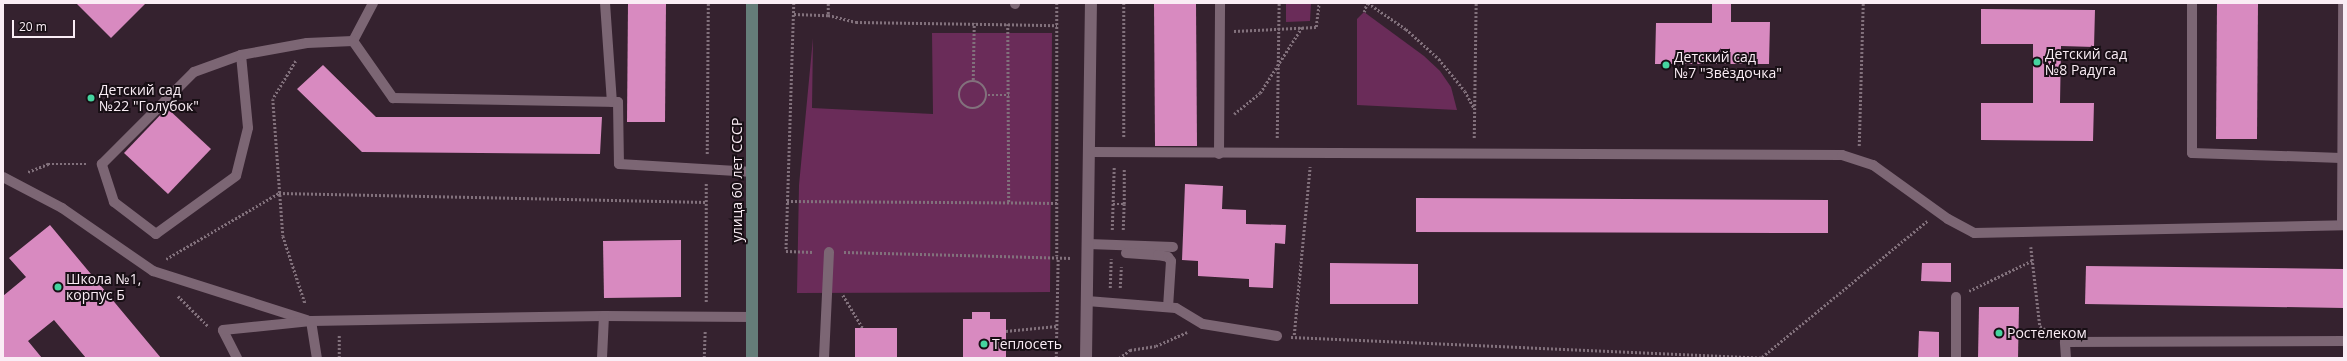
<!DOCTYPE html>
<meta charset="utf-8">
<style>
body{margin:0}
#map{position:relative;width:2347px;height:361px;overflow:hidden;background:#35222f;font-family:"Open Sans",sans-serif}
div>[style]{position:absolute}
[style*='--x']{left:calc(var(--x)*1px);top:calc(var(--y)*1px);width:calc(var(--w)*1px);rotate:calc(var(--a)*1deg)}
.green>*{inset:0;background:#6a2c59}
.building>*{inset:0;background:#d88ac0}
.path>*{height:2.5px;margin-top:-1.25px;transform-origin:0;background:repeating-linear-gradient(90deg,#82717c 0 2px,transparent 0 4px)}
.path>.ring{margin:-1.25px;padding:0;box-sizing:content-box;background:none;border:2.5px solid #82717c;border-radius:50%}
.lane>*{height:10px;margin:-5px;padding:0 5px;transform-origin:5px;border-radius:5px;background:#7c6674}
.street>*{height:12px;margin:-6px;padding:0 6px;transform-origin:6px;border-radius:6px;background:#7c6674}
.secondary>*{height:12px;margin:-6px;padding:0 6px;transform-origin:6px;border-radius:6px;background:#657d79}
.dots>*{width:11px;height:11px;translate:-50% -50%;box-sizing:border-box;border:2px solid #180f15;border-radius:50%}
span{translate:-50% -50%;white-space:nowrap;text-align:center;line-height:1.15;-webkit-text-stroke:4px #180f15;paint-order:stroke}
.poi-label{font-size:14px;color:#faedf5}
.left{translate:0 -50%;text-align:left}
.street-label{font-size:14px;color:#faedf5}
.frame{position:absolute;inset:0;border:4px solid #faedf5;pointer-events:none}
.scale{position:absolute;left:12px;top:20px;width:63px;height:18px;box-sizing:border-box;border:2px solid #faedf5;border-top:0;padding-left:5px;font-size:12px;line-height:14px;white-space:nowrap;color:#faedf5;-webkit-text-stroke:3px #180f15;paint-order:stroke}
</style>
<div id="map">
<div class="green">
<i style="clip-path:polygon(1286px 3px,1311px 3px,1310px 21px,1286px 22px)"></i>
<i style="clip-path:polygon(1364px 12px,1424px 56px,1440px 71px,1451px 87px,1457px 110px,1357px 105px,1357px 19px)"></i>
<i style="clip-path:polygon(932px 33px,1052px 33px,1050px 292px,797px 293px,799px 185px,813px 38px,812px 108px,933px 114px)"></i>
</div>
<div class="building">
<i style="clip-path:polygon(76px 3px,146px 3px,111px 38px)"></i>
<i style="clip-path:polygon(628px 3px,666px 3px,665px 122px,627px 122px)"></i>
<i style="clip-path:polygon(1154px 3px,1196px 3px,1197px 146px,1155px 146px)"></i>
<i style="clip-path:polygon(1712px 3px,1731px 3px,1731px 22px,1770px 22px,1769px 64px,1655px 64px,1656px 23px,1712px 23px)"></i>
<i style="clip-path:polygon(2217px 3px,2258px 3px,2257px 139px,2216px 139px)"></i>
<i style="clip-path:polygon(1981px 9px,2095px 10px,2094px 47px,2061px 46px,2060px 103px,2094px 103px,2093px 141px,1981px 140px,1981px 103px,2033px 103px,2033px 44px,1981px 44px)"></i>
<i style="clip-path:polygon(323px 65px,376px 117px,602px 117px,600px 154px,362px 152px,297px 89px)"></i>
<i style="clip-path:polygon(167px 108px,211px 149px,168px 194px,124px 153px)"></i>
<i style="clip-path:polygon(1185px 184px,1223px 186px,1222px 209px,1246px 210px,1246px 224px,1286px 225px,1285px 244px,1275px 243px,1273px 288px,1249px 287px,1249px 279px,1198px 276px,1198px 261px,1182px 260px)"></i>
<i style="clip-path:polygon(1416px 198px,1828px 200px,1828px 233px,1416px 232px)"></i>
<i style="clip-path:polygon(50px 225px,161px 358px,86px 358px,54px 320px,28px 341px,42px 358px,3px 358px,3px 296px,26px 277px,9px 258px)"></i>
<i style="clip-path:polygon(681px 240px,681px 297px,604px 298px,603px 241px)"></i>
<i style="clip-path:polygon(1330px 263px,1418px 264px,1418px 304px,1330px 304px)"></i>
<i style="clip-path:polygon(1922px 263px,1951px 263px,1951px 282px,1921px 281px)"></i>
<i style="clip-path:polygon(2086px 266px,2344px 269px,2344px 308px,2085px 304px)"></i>
<i style="clip-path:polygon(1979px 307px,2019px 307px,2018px 358px,1978px 358px)"></i>
<i style="clip-path:polygon(972px 312px,990px 312px,990px 319px,1006px 319px,1006px 358px,963px 358px,963px 319px,972px 319px)"></i>
<i style="clip-path:polygon(855px 328px,897px 328px,897px 358px,855px 358px)"></i>
<i style="clip-path:polygon(1919px 331px,1939px 332px,1939px 358px,1918px 358px)"></i>
</div>
<div class="path">
<i style="--x:794;--y:3;--w:248;--a:91.8"></i>
<i style="--x:786;--y:251;--w:27;--a:2"></i>
<i style="--x:1057;--y:3;--w:253;--a:90"></i>
<i style="--x:1124;--y:3;--w:134;--a:90"></i>
<i style="--x:1368;--y:3;--w:46;--a:34.4"></i>
<i style="--x:1406;--y:29;--w:45;--a:42.3"></i>
<i style="--x:1439;--y:59;--w:41;--a:50.9"></i>
<i style="--x:1465;--y:91;--w:19;--a:62"></i>
<i style="--x:1364;--y:12;--w:9;--a:-72"></i>
<i style="--x:794;--y:14;--w:34;--a:2"></i>
<i style="--x:828;--y:15;--w:29;--a:14"></i>
<i style="--x:856;--y:22;--w:201;--a:0.9"></i>
<i style="--x:828;--y:14;--w:11;--a:-90"></i>
<i style="--x:1008;--y:24;--w:179;--a:89.7"></i>
<i style="--x:1234;--y:31;--w:82;--a:-2.8"></i>
<i style="--x:1316;--y:27;--w:24;--a:-83"></i>
<i style="--x:296;--y:61;--w:44;--a:121.2"></i>
<i style="--x:273;--y:99;--w:137;--a:85.8"></i>
<i style="--x:283;--y:236;--w:71;--a:71.8"></i>
<i style="--x:973;--y:80;--w:57;--a:-89"></i>
<i class="ring" style="left:959px;top:81px;width:25.5px;height:25.5px"></i>
<i style="--x:988;--y:95;--w:21;--a:0"></i>
<i style="--x:1234;--y:114;--w:33;--a:-39"></i>
<i style="--x:1260;--y:93;--w:78;--a:-57.5"></i>
<i style="--x:1277;--y:138;--w:135;--a:-89.2"></i>
<i style="--x:1474;--y:138;--w:135;--a:-89.2"></i>
<i style="--x:1859;--y:146;--w:143;--a:-88.4"></i>
<i style="--x:707;--y:154;--w:151;--a:-89.6"></i>
<i style="--x:28;--y:172;--w:22;--a:-22"></i>
<i style="--x:48;--y:164;--w:40;--a:0"></i>
<i style="--x:787;--y:201;--w:270;--a:0.4"></i>
<i style="--x:1113;--y:204;--w:11;--a:0"></i>
<i style="--x:1124;--y:204;--w:36;--a:-90"></i>
<i style="--x:1112;--y:230;--w:63;--a:-88.2"></i>
<i style="--x:1123;--y:230;--w:26;--a:-88"></i>
<i style="--x:2031;--y:247;--w:80;--a:83.5"></i>
<i style="--x:2040;--y:326;--w:15;--a:32"></i>
<i style="--x:844;--y:252;--w:228;--a:1.5"></i>
<i style="--x:166;--y:259;--w:131;--a:-30.3"></i>
<i style="--x:279;--y:193;--w:427;--a:1.2"></i>
<i style="--x:1110;--y:288;--w:29;--a:-88"></i>
<i style="--x:1120;--y:288;--w:21;--a:-87"></i>
<i style="--x:1969;--y:291;--w:71;--a:-25.8"></i>
<i style="--x:843;--y:295;--w:39;--a:59"></i>
<i style="--x:178;--y:296;--w:44;--a:45"></i>
<i style="--x:706;--y:302;--w:119;--a:-90"></i>
<i style="--x:1006;--y:331;--w:51;--a:-5.6"></i>
<i style="--x:1294;--y:335;--w:169;--a:-84.6"></i>
<i style="--x:1291;--y:337;--w:473;--a:2.5"></i>
<i style="--x:1762;--y:357;--w:214;--a:-39.5"></i>
<i style="--x:339;--y:358;--w:23;--a:-90"></i>
<i style="--x:704;--y:358;--w:27;--a:-88"></i>
<i style="--x:1056;--y:358;--w:100;--a:-88.9"></i>
<i style="--x:1119;--y:358;--w:14;--a:-36"></i>
<i style="--x:1130;--y:350;--w:26;--a:-9"></i>
<i style="--x:1156;--y:346;--w:34;--a:-24"></i>
</div>
<div class="lane">
<i style="--x:605;--y:3;--w:99;--a:86"></i>
<i style="--x:2192;--y:3;--w:150;--a:90"></i>
<i style="--x:2192;--y:153;--w:149;--a:1.9"></i>
<i style="--x:1015;--y:4;--w:1;--a:-90"></i>
<i style="--x:353;--y:41;--w:43;--a:-62.2"></i>
<i style="--x:241;--y:55;--w:73;--a:84.5"></i>
<i style="--x:248;--y:128;--w:49;--a:104"></i>
<i style="--x:236;--y:176;--w:99;--a:144.1"></i>
<i style="--x:156;--y:234;--w:53;--a:-142.7"></i>
<i style="--x:114;--y:202;--w:40;--a:-108"></i>
<i style="--x:102;--y:164;--w:130;--a:-45"></i>
<i style="--x:194;--y:72;--w:50;--a:-19.9"></i>
<i style="--x:241;--y:55;--w:67;--a:-10.3"></i>
<i style="--x:307;--y:43;--w:46;--a:-2.5"></i>
<i style="--x:353;--y:41;--w:70;--a:54.9"></i>
<i style="--x:393;--y:98;--w:225;--a:1"></i>
<i style="--x:618;--y:102;--w:62;--a:89.1"></i>
<i style="--x:619;--y:164;--w:134;--a:3.4"></i>
<i style="--x:1091;--y:152;--w:751;--a:0.23"></i>
<i style="--x:1842;--y:155;--w:33;--a:18"></i>
<i style="--x:1873;--y:165;--w:92;--a:35.8"></i>
<i style="--x:1948;--y:219;--w:30;--a:28"></i>
<i style="--x:1974;--y:233;--w:370;--a:-1.2"></i>
<i style="--x:1219;--y:154;--w:151;--a:-89.6"></i>
<i style="--x:3;--y:177;--w:67;--a:27.7"></i>
<i style="--x:62;--y:208;--w:111;--a:34.7"></i>
<i style="--x:153;--y:271;--w:162;--a:17.7"></i>
<i style="--x:2342;--y:225;--w:222;--a:-89.7"></i>
<i style="--x:1088;--y:244;--w:85;--a:2"></i>
<i style="--x:1126;--y:253;--w:32;--a:4"></i>
<i style="--x:1158;--y:255;--w:10;--a:11"></i>
<i style="--x:1168;--y:257;--w:5;--a:53"></i>
<i style="--x:1171;--y:261;--w:46;--a:93.7"></i>
<i style="--x:1087;--y:301;--w:89;--a:4.5"></i>
<i style="--x:1176;--y:308;--w:31;--a:31"></i>
<i style="--x:1203;--y:324;--w:75;--a:9.2"></i>
<i style="--x:311;--y:321;--w:37;--a:81"></i>
<i style="--x:237;--y:358;--w:31;--a:-117"></i>
<i style="--x:223;--y:330;--w:88;--a:-5.8"></i>
<i style="--x:311;--y:321;--w:293;--a:-1"></i>
<i style="--x:604;--y:316;--w:149;--a:0.4"></i>
<i style="--x:602;--y:358;--w:42;--a:-87.3"></i>
<i style="--x:824;--y:358;--w:106;--a:-87.3"></i>
<i style="--x:1956;--y:358;--w:61;--a:-90"></i>
<i style="--x:2066;--y:358;--w:16;--a:-94"></i>
<i style="--x:2065;--y:342;--w:279;--a:-0.2"></i>
</div>
<div class="street">
<i style="--x:1086;--y:358;--w:355;--a:-89.2"></i>
</div>
<div class="secondary">
<i style="--x:752;--y:358;--w:355;--a:-90"></i>
</div>
<div class="dots">
<i style="left:2037px;top:62px;background:#45d49f"></i>
<i style="left:1666px;top:65px;background:#45d49f"></i>
<i style="left:91px;top:98px;background:#45d49f"></i>
<i style="left:58px;top:287px;background:#45d49f"></i>
<i style="left:1999px;top:333px;background:#45d49f"></i>
<i style="left:984px;top:344px;background:#45d49f"></i>
</div>
<div class="poi-label">
<span class="left" style="left:2045px;top:62px">Детский сад<br>№8 Радуга</span>
<span class="left" style="left:1674px;top:65px">Детский сад<br>№7 "Звёздочка"</span>
<span class="left" style="left:99px;top:98px">Детский сад<br>№22 "Голубок"</span>
<span class="left" style="left:66px;top:287px">Школа №1,<br>корпус Б</span>
<span class="left" style="left:2007px;top:333px">Ростелеком</span>
<span class="left" style="left:992px;top:344px">Теплосеть</span>
</div>
<div class="street-label">
<span style="left:737px;top:180px;rotate:-90deg">улица 60 лет СССР</span>
</div>
<div class="frame"></div>
<div class="scale">20 m</div>
</div>
